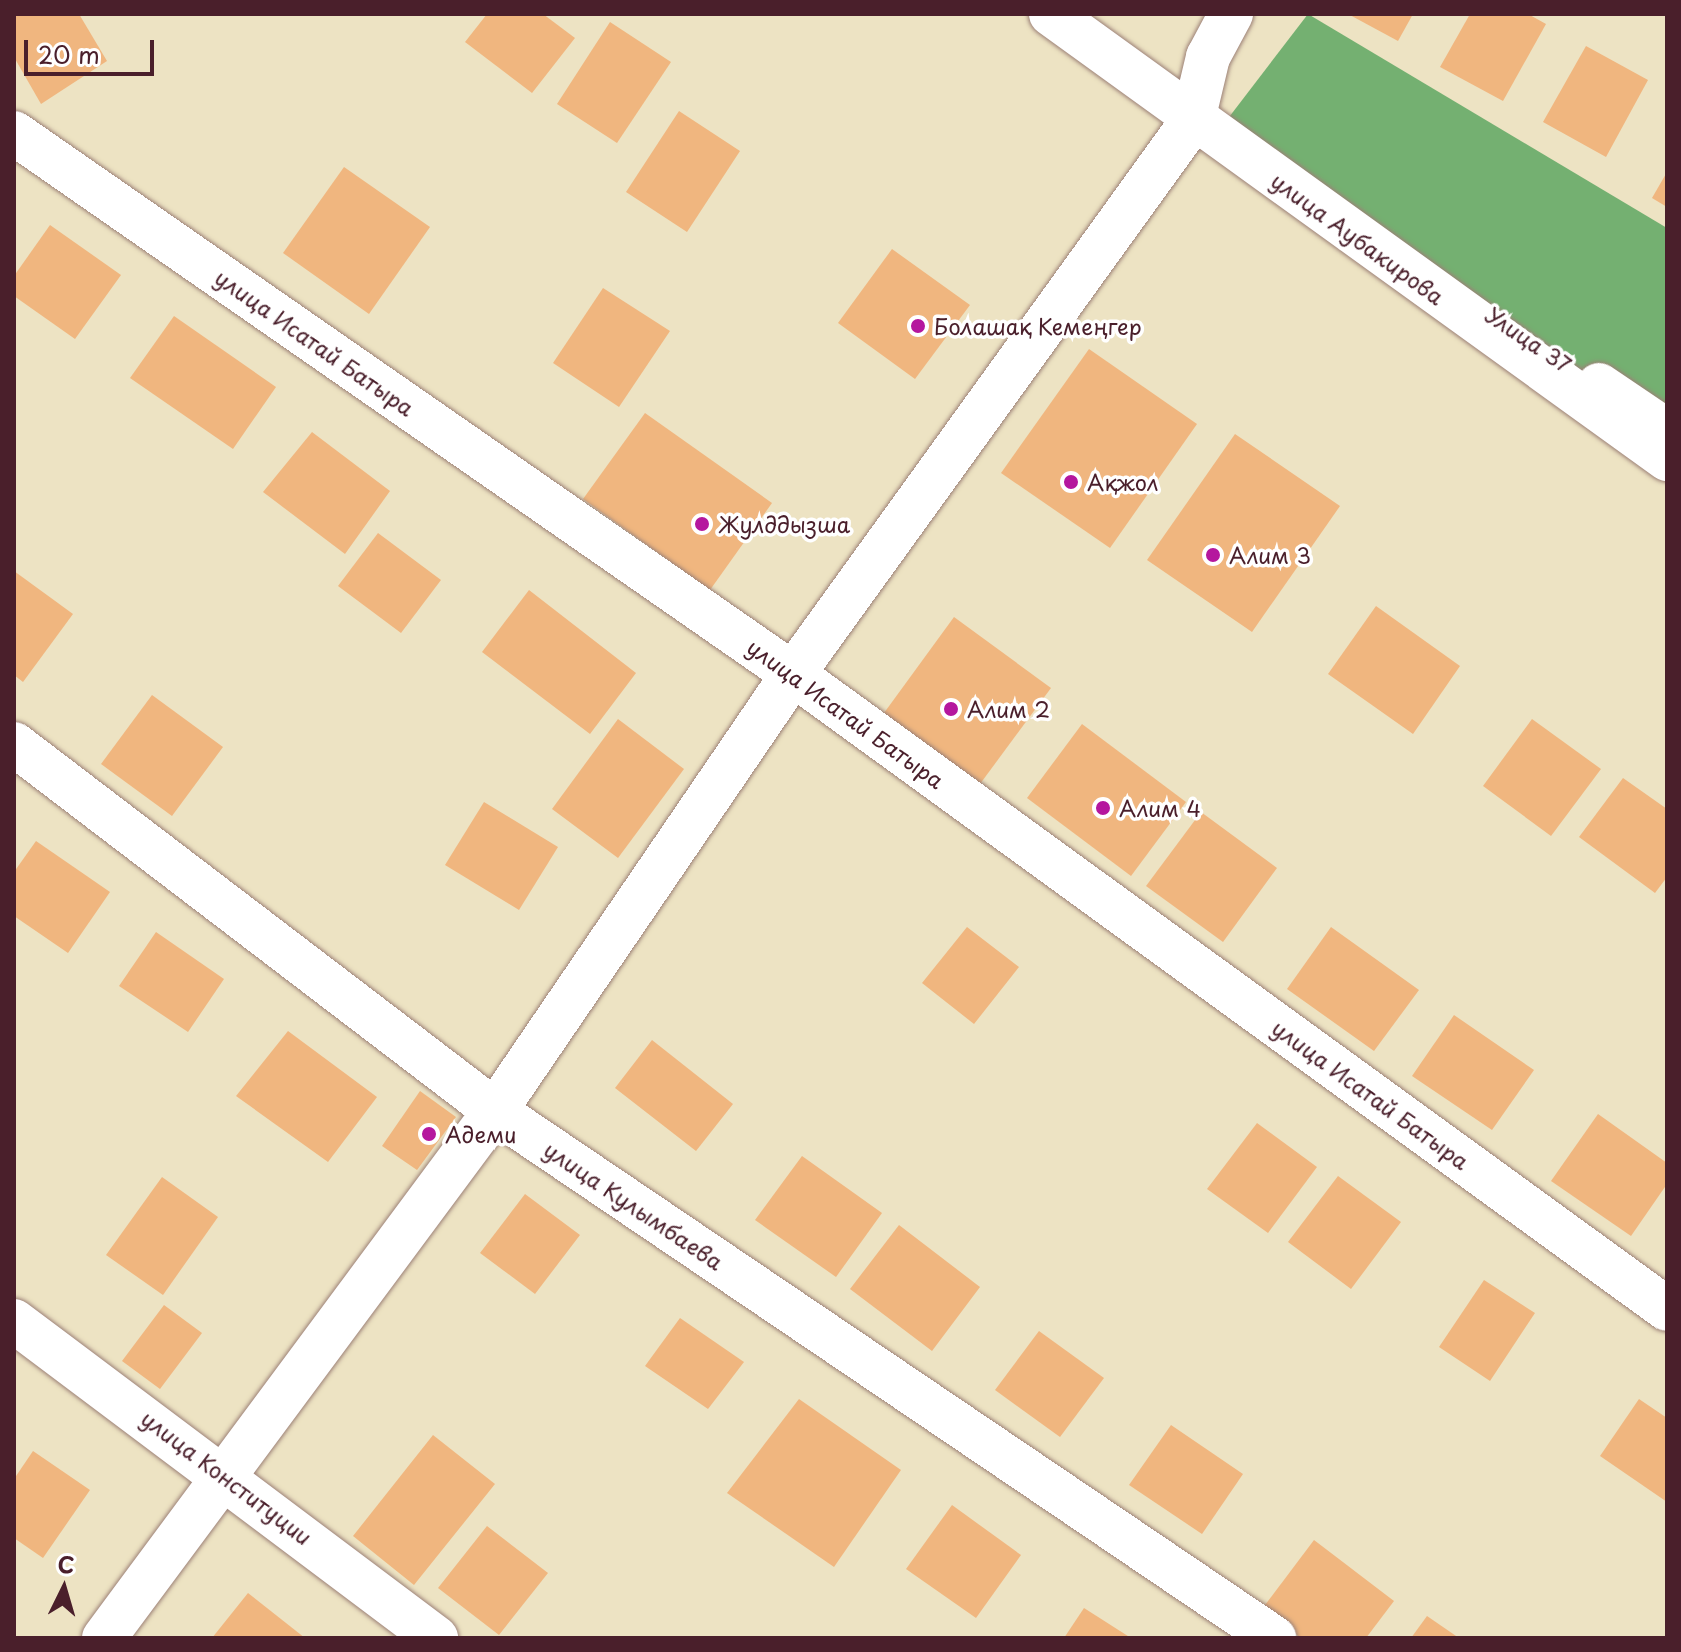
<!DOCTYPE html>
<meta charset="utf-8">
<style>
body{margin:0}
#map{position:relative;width:1681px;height:1652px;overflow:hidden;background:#ede3c3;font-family:"Playpen Sans",sans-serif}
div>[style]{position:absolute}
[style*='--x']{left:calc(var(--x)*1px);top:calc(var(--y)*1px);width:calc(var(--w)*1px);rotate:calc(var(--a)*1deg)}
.forest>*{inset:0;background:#74b071}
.building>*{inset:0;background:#f0b67f}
.roads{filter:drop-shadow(0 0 2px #9c8177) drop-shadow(0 0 2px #9c8177)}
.minor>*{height:44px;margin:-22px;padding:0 22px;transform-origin:22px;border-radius:22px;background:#fff}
.major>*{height:44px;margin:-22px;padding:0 22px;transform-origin:22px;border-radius:22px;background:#fff}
.dots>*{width:22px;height:22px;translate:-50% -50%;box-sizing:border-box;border:4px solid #fff;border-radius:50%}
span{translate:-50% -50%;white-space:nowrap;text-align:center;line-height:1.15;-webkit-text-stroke:7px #fff;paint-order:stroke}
.street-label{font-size:22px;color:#4a1f2b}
.poi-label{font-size:22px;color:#4a1f2b}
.left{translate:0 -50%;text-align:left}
.frame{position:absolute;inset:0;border:16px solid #4a1f2b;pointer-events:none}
.north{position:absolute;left:24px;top:1548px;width:80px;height:80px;-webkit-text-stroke:6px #fff;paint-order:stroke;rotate:5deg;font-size:22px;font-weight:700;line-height:32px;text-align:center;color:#4a1f2b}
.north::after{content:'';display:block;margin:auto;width:28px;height:36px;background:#4a1f2b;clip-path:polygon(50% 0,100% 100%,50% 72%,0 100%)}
.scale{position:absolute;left:24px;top:40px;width:130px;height:36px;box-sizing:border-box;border:4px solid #4a1f2b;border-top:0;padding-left:10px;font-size:24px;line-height:28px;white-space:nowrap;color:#4a1f2b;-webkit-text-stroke:6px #fff;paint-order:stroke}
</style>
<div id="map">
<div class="forest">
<i style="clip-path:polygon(1308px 14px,1667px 228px,1667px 415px,1661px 427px,1223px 125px)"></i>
</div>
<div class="building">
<i style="clip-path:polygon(14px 14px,79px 14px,107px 61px,41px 104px,14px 57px)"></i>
<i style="clip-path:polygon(487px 14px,543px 14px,575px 38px,532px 93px,465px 42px)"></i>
<i style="clip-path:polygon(1348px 14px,1413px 14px,1398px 41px)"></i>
<i style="clip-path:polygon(1470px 14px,1528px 14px,1546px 24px,1503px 101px,1440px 67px)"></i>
<i style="clip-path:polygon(610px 22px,671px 62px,617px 143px,557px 104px)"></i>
<i style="clip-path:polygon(1586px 46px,1648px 80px,1606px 157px,1543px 122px)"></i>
<i style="clip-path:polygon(679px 111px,740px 151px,687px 232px,626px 192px)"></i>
<i style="clip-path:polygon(344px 167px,430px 227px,369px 314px,283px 253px)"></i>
<i style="clip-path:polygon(1667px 172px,1667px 207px,1652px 198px)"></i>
<i style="clip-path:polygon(50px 225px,121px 275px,75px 339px,14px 296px,14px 276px)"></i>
<i style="clip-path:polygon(892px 249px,970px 305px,915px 379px,838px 323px)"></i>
<i style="clip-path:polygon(603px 288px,670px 331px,619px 407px,553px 363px)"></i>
<i style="clip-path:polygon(174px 316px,276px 387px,233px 449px,130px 378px)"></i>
<i style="clip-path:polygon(1089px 349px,1197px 424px,1110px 548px,1001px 473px)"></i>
<i style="clip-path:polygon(645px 413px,772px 503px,710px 590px,583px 499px)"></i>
<i style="clip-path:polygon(312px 432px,390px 491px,345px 554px,263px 492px)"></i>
<i style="clip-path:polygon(1235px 434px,1340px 506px,1252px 632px,1147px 560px)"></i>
<i style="clip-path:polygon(378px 533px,441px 580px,401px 633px,338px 586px)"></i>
<i style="clip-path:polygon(14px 571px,73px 614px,23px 682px,14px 675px)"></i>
<i style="clip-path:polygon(529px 590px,636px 673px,590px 734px,482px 652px)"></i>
<i style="clip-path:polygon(1376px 606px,1460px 666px,1413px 734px,1328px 674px)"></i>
<i style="clip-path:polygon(954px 617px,1051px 688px,980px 784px,884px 713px)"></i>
<i style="clip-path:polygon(152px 695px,223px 747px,172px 816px,101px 764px)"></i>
<i style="clip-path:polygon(618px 719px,684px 769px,618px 858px,552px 809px)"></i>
<i style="clip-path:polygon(1532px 719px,1601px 769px,1551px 836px,1483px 786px)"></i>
<i style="clip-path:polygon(1082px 724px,1186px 802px,1131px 876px,1027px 798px)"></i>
<i style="clip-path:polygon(1623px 778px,1667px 809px,1667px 877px,1655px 893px,1579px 837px)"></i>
<i style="clip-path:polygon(484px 802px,558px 847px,519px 910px,445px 865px)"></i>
<i style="clip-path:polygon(1201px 812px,1277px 868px,1223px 942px,1146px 886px)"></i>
<i style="clip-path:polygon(36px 841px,110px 892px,68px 953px,14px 916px,14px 872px)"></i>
<i style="clip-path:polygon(967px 927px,1019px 967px,974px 1024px,922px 983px)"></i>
<i style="clip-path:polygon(1331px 927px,1419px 990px,1374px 1051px,1287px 989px)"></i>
<i style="clip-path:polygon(156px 932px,224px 979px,188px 1032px,119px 986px)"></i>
<i style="clip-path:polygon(1454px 1015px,1534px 1070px,1492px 1130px,1412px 1076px)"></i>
<i style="clip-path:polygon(288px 1031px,377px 1097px,328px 1162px,236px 1096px)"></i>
<i style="clip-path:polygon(652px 1040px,733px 1104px,696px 1151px,615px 1088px)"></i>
<i style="clip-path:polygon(420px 1091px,456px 1117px,417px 1170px,382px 1146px)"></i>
<i style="clip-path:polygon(1598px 1114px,1667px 1163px,1667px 1184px,1631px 1236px,1551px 1181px)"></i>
<i style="clip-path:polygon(1257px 1123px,1317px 1167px,1268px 1233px,1207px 1189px)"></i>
<i style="clip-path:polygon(802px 1156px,882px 1213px,836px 1277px,755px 1220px)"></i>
<i style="clip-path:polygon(1338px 1176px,1401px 1222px,1351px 1289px,1288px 1242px)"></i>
<i style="clip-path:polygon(162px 1177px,218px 1217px,163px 1295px,106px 1255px)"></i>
<i style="clip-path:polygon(525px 1194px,580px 1235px,535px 1294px,480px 1253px)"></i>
<i style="clip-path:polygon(899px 1225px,980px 1287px,932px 1351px,850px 1289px)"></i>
<i style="clip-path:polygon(1484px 1280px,1535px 1313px,1490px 1381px,1439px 1347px)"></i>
<i style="clip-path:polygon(164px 1305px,202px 1333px,160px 1389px,122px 1361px)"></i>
<i style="clip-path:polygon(680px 1318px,744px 1362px,708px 1409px,645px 1366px)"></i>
<i style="clip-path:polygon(1039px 1331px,1104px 1378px,1060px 1437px,995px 1390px)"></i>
<i style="clip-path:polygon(799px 1399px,901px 1470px,834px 1567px,727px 1493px)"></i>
<i style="clip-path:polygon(1639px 1399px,1667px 1418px,1667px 1502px,1600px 1456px)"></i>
<i style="clip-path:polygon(1171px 1425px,1243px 1474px,1202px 1534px,1129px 1485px)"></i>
<i style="clip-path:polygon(433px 1435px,495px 1484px,414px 1585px,353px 1536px)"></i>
<i style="clip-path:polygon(33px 1451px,90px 1490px,43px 1558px,14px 1538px,14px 1479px)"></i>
<i style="clip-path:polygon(952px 1505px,1021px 1555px,976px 1618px,906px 1569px)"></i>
<i style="clip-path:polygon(487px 1526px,548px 1573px,499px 1635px,438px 1588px)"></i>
<i style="clip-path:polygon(1314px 1540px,1394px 1601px,1366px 1638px,1301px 1638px,1262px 1609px)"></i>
<i style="clip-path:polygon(248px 1593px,305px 1638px,212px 1638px)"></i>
<i style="clip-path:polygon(1084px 1608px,1131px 1638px,1064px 1638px)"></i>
<i style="clip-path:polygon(1427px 1616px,1459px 1638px,1411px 1638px)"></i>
</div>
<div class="roads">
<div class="minor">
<i style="--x:14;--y:133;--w:948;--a:34.78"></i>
<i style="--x:793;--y:674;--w:1080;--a:36"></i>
<i style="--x:1599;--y:385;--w:82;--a:34.1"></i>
<i style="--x:14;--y:744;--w:605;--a:37.34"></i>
<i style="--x:495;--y:1111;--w:941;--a:34.08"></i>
<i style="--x:14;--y:1321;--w:528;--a:36.91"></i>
<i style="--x:104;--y:1638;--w:656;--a:-53.43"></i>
<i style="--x:495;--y:1111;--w:529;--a:-55.71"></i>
<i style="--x:793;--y:674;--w:683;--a:-54.17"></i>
<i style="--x:1193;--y:120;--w:65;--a:-76.6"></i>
<i style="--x:1208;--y:57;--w:49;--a:-61.9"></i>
</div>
<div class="major">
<i style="--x:1051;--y:14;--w:760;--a:35.84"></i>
</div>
</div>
<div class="dots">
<i style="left:918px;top:326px;background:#b5179e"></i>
<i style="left:1071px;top:482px;background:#b5179e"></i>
<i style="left:702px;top:524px;background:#b5179e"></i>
<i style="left:1213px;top:555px;background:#b5179e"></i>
<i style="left:951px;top:709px;background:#b5179e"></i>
<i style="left:1103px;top:808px;background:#b5179e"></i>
<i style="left:429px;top:1134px;background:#b5179e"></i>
</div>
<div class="street-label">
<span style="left:1358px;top:238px;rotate:36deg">улица Аубакирова</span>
<span style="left:1529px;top:339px;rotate:34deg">Улица 37</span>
<span style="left:315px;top:342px;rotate:35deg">улица Исатай Батыра</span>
<span style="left:846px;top:713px;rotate:36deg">улица Исатай Батыра</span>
<span style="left:1371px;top:1094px;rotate:36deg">улица Исатай Батыра</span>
<span style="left:634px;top:1205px;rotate:34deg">улица Кулымбаева</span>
<span style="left:227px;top:1477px;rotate:37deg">улица Конституции</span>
</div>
<div class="poi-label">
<span class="left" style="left:934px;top:326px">Болашақ Кемеңгер</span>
<span class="left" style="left:1087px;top:482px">Ақжол</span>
<span class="left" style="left:718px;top:524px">Жулддызша</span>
<span class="left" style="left:1229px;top:555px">Алим 3</span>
<span class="left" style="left:967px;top:709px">Алим 2</span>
<span class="left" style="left:1119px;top:808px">Алим 4</span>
<span class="left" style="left:445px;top:1134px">Адеми</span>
</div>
<div class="frame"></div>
<div class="north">С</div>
<div class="scale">20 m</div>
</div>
